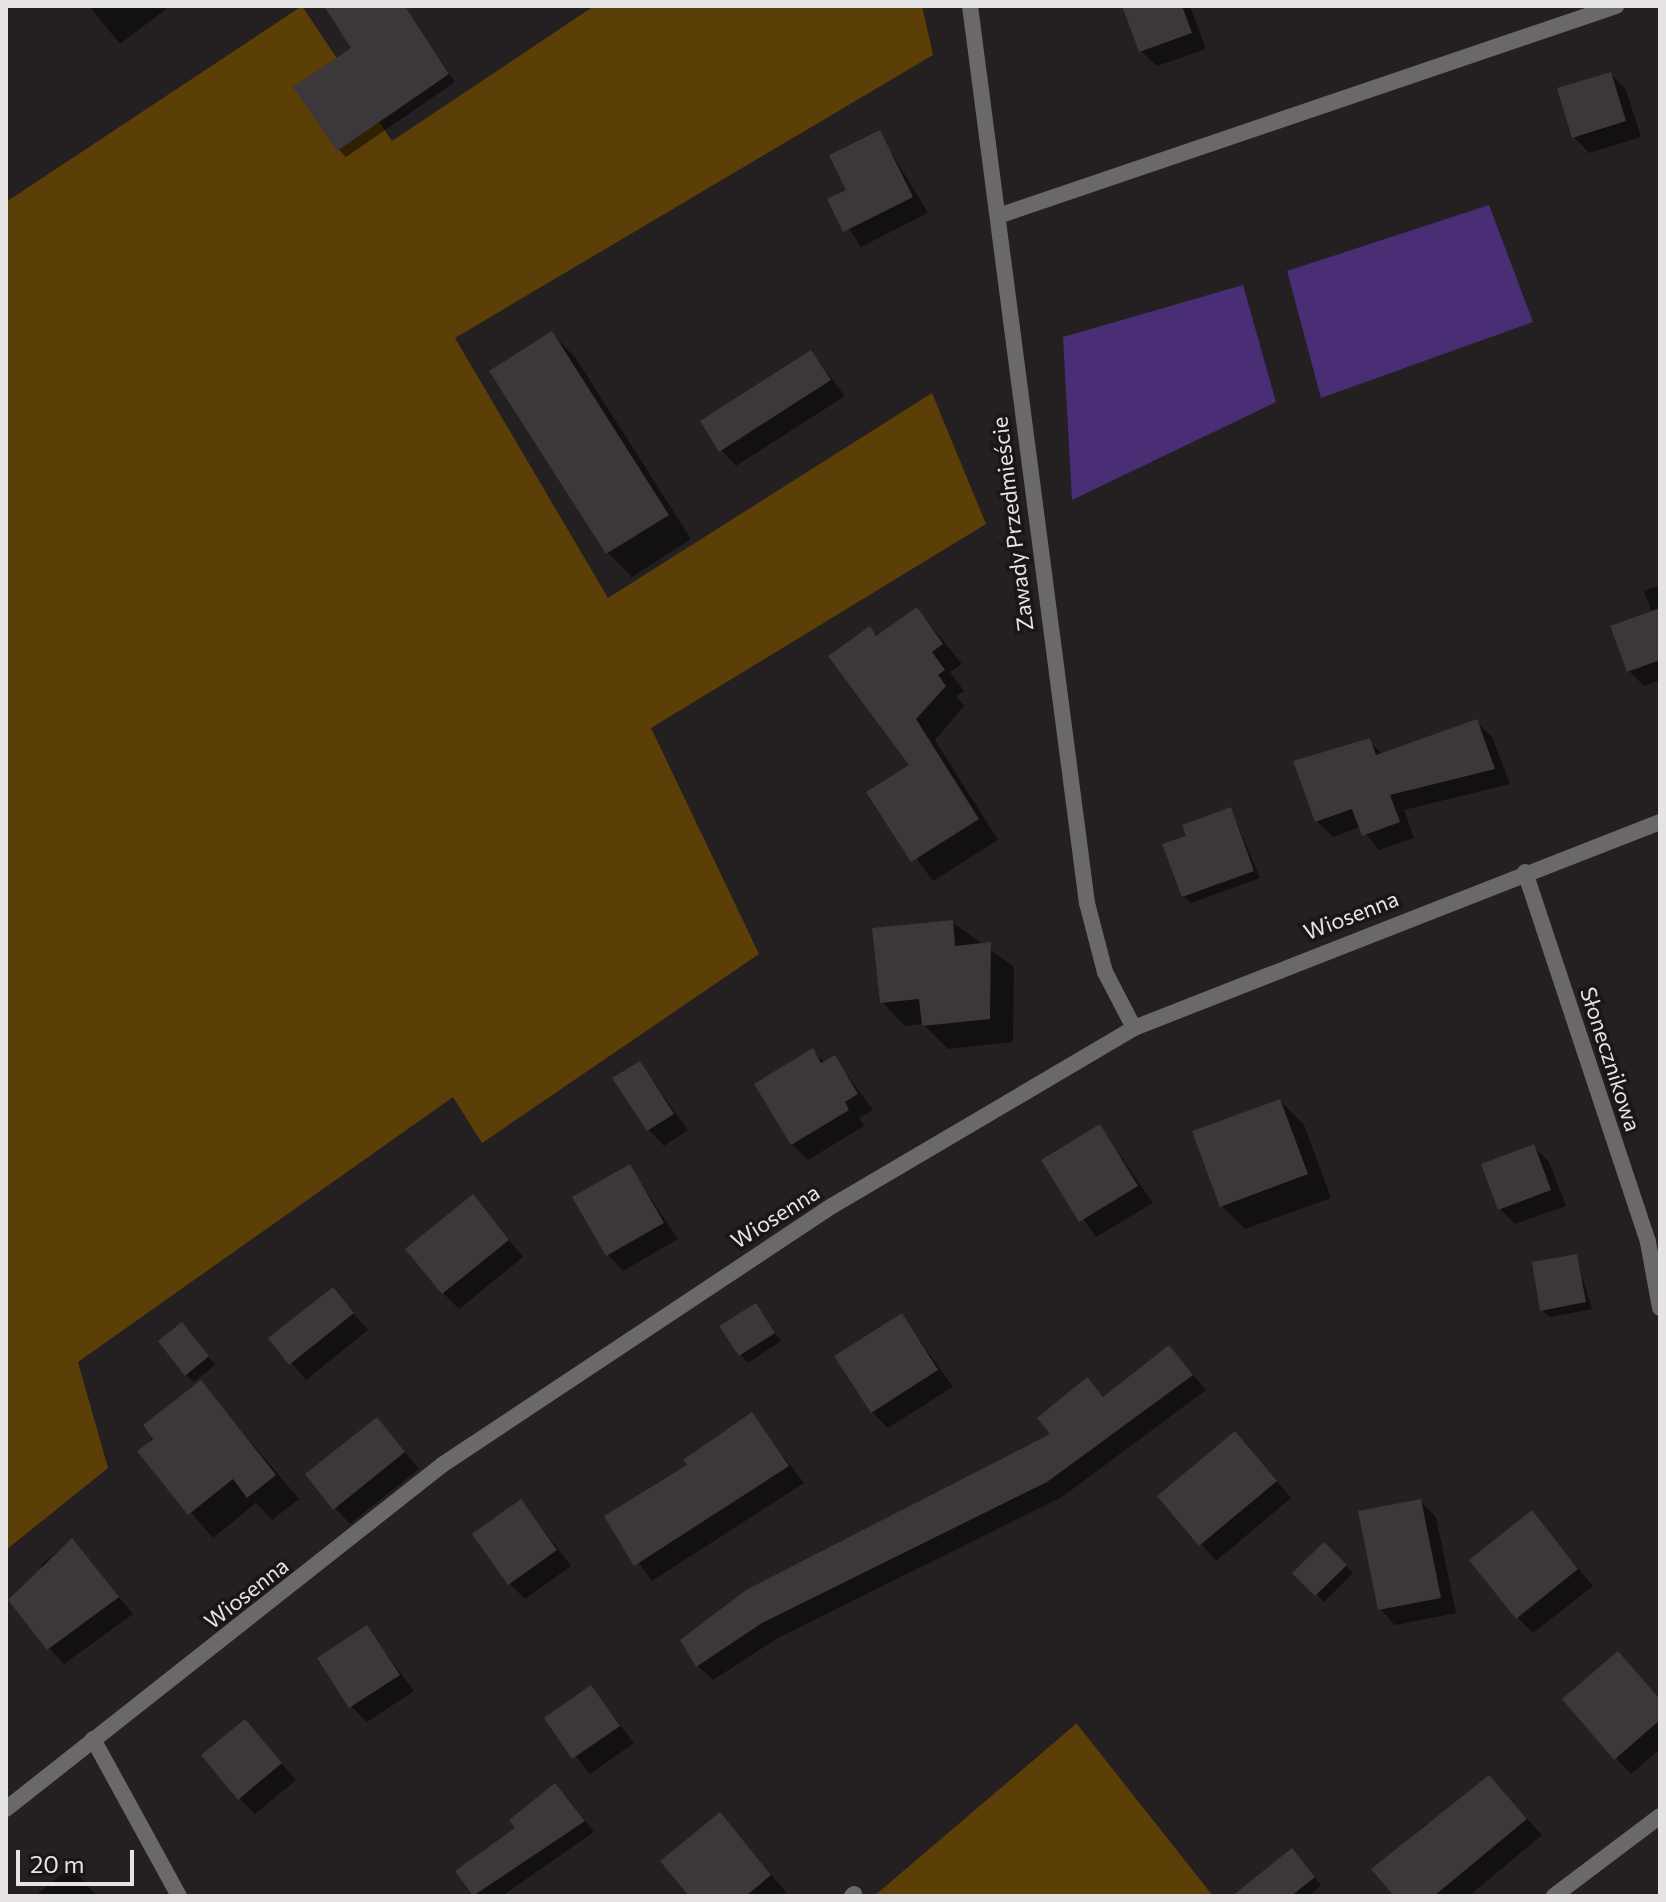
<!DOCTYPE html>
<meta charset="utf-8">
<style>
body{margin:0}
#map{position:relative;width:1666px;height:1902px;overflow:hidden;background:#241f20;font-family:Commissioner,sans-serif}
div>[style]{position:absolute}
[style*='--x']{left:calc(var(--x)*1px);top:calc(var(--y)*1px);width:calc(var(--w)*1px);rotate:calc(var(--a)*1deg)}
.green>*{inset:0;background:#5c3f06}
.water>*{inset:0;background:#492e75}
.shadow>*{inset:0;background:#0007}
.building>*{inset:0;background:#3b373a}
.lane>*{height:16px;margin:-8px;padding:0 8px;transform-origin:8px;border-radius:8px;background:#6b6968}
.street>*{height:16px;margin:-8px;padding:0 8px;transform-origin:8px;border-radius:8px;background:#6b6968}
span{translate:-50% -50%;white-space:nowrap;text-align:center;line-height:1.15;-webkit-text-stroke:7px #1a1617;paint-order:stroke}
.street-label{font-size:22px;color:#e6e3e4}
.frame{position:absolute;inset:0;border:8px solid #e6e3e4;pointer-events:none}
.scale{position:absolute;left:16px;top:1850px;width:118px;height:36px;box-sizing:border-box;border:4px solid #e6e3e4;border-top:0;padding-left:10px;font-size:24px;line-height:28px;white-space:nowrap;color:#e6e3e4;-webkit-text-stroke:6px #1a1617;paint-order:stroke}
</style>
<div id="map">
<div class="green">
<i style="clip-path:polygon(302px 6px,392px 141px,594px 6px,922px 6px,933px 55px,455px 338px,608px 598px,932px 393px,986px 524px,651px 728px,759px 954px,482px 1143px,453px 1097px,78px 1362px,108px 1468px,6px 1550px,6px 202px)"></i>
<i style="clip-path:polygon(1077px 1724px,1213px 1896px,874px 1896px,1076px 1724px)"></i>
</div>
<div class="water">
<i style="clip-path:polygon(1489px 205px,1533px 322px,1321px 398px,1287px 271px)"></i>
<i style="clip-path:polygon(1243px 285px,1276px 402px,1072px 500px,1063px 337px)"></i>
</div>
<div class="shadow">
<i style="clip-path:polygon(89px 6px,170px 6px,120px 44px)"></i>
<i style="clip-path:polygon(326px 6px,405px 6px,455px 82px,346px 157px,339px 150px,354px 49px)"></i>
<i style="clip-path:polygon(1124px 6px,1190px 6px,1206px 49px,1157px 66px,1141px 51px)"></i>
<i style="clip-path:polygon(1611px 74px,1626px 90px,1641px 137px,1589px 153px,1574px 137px)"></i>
<i style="clip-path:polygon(879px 132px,928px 213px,861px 247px,830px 200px,848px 191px)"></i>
<i style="clip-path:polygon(552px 334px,575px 357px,691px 539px,632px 577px,608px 553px,492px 371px)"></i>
<i style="clip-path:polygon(811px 352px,845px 396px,736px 466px,721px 450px)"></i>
<i style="clip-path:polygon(1660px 585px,1660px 680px,1644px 686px,1628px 670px,1658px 628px,1644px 591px)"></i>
<i style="clip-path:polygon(917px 609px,962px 664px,950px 672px,964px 691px,956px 696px,964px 706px,935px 740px,998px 840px,933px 881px,869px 793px,911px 766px,870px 629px,878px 637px)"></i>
<i style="clip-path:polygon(1476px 722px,1492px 737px,1510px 784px,1404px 810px,1414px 838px,1379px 850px,1360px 827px,1333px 837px,1317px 821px,1295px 762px,1369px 741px,1383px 755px)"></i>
<i style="clip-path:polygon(1231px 809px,1260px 878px,1191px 903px,1183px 896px,1189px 837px)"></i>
<i style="clip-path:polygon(952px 922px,1014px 967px,1013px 1042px,948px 1049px,923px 1024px,905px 1026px,882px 1002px)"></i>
<i style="clip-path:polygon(812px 1051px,825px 1063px,834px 1057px,873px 1110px,859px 1118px,864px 1126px,808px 1160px,792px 1144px)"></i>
<i style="clip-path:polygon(639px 1063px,688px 1130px,664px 1146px,649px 1130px)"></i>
<i style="clip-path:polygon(1280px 1101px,1304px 1125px,1331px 1198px,1245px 1229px,1222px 1206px)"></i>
<i style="clip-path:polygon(1100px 1126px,1153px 1203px,1096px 1237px,1043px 1161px)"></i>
<i style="clip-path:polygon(1533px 1146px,1549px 1162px,1566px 1206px,1515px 1224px,1499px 1208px)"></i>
<i style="clip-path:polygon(629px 1166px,678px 1239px,623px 1271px,608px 1255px)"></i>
<i style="clip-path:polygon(473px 1197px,523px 1257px,459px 1309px,443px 1293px)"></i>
<i style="clip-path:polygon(1576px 1256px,1592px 1309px,1550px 1317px,1542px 1310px)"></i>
<i style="clip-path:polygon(332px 1289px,368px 1330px,306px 1380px,271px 1339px)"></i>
<i style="clip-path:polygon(756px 1306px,781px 1341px,748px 1363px,740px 1355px)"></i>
<i style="clip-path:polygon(902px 1316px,953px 1387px,888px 1428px,872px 1412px)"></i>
<i style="clip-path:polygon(189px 1332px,215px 1365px,194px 1382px,186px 1375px)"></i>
<i style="clip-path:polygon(1169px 1347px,1206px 1390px,1062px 1497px,778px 1638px,713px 1680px,698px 1666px,682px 1640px,1053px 1435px,1087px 1380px,1105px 1398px)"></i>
<i style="clip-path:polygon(200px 1382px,299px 1499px,272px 1520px,256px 1503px,213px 1538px,140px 1452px)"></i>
<i style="clip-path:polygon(751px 1415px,804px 1483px,652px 1581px,606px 1517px,689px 1465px)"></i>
<i style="clip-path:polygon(377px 1419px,419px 1469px,350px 1524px,335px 1508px)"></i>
<i style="clip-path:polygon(1235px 1433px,1291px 1498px,1216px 1561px,1160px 1496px)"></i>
<i style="clip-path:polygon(521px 1501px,571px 1566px,525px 1599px,509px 1583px)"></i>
<i style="clip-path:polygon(1420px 1501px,1436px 1517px,1456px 1613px,1395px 1625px,1380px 1609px)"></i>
<i style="clip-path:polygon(1532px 1513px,1593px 1586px,1533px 1633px,1517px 1617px)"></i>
<i style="clip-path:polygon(71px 1540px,133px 1614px,64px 1664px,49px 1648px,41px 1565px)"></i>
<i style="clip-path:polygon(1324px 1544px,1353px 1573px,1324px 1602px,1295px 1573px)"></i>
<i style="clip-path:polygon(367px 1628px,414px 1691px,367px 1722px,351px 1706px)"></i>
<i style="clip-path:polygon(591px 1688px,634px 1743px,590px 1774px,546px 1719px)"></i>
<i style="clip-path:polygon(1660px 1700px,1660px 1749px,1631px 1774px,1616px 1758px)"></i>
<i style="clip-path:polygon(245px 1721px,296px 1780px,255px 1814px,240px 1799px)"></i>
<i style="clip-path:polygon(1504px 1794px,1542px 1835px,1469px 1896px,1397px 1896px,1374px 1869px,1427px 1823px,1433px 1829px)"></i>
<i style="clip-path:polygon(566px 1796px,594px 1832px,502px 1896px,476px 1896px,458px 1872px)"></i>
<i style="clip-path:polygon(720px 1815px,786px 1892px,781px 1896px,691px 1896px)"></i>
<i style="clip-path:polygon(1299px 1857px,1321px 1885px,1309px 1896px,1263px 1896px)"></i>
<i style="clip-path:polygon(71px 1867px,97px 1896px,35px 1896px)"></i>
</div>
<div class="building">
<i style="clip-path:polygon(324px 6px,405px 6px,449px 74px,337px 151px,293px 87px,351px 48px)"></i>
<i style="clip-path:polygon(1122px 6px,1182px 6px,1192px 33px,1139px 52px)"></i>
<i style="clip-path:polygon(1611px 72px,1626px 121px,1572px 138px,1557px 88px)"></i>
<i style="clip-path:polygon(880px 130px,913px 197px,843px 232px,827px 199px,846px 190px,829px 155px)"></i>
<i style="clip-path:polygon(552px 331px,669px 515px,606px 554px,489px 371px)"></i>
<i style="clip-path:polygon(811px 350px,831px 380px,719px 452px,700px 421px)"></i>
<i style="clip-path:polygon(917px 607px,943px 644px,932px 652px,945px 670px,938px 675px,946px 686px,916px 719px,979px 819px,911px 862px,866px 792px,909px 765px,828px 656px,870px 626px,876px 636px)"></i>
<i style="clip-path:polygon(1660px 608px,1660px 660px,1627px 672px,1610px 626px)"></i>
<i style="clip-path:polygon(1477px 719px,1495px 769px,1390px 795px,1400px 822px,1362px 836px,1352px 809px,1315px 822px,1293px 761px,1370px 738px,1376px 755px)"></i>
<i style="clip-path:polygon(1231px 807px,1254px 871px,1182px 897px,1162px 844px,1186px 836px,1182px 825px)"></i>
<i style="clip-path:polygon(953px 920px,955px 946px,991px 942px,990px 1019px,922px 1026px,919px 999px,880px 1003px,872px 928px)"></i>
<i style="clip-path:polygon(813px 1048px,821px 1063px,835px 1055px,858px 1094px,845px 1102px,849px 1110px,791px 1145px,754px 1084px)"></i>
<i style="clip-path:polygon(640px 1061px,674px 1114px,647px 1131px,612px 1078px)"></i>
<i style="clip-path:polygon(1280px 1099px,1308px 1174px,1220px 1207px,1192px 1131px)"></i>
<i style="clip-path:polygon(1100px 1124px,1138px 1186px,1079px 1222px,1041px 1160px)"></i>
<i style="clip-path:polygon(1534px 1144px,1551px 1190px,1498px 1210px,1481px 1164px)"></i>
<i style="clip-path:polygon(630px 1164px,664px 1223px,606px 1256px,572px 1197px)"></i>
<i style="clip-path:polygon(473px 1194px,509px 1240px,442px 1294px,405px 1249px)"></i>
<i style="clip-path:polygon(1577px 1254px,1586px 1302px,1540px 1311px,1532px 1262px)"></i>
<i style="clip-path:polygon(333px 1287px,354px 1313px,289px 1365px,268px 1338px)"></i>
<i style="clip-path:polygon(756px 1303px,775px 1333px,739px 1356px,719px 1326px)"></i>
<i style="clip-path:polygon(902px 1313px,938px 1370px,871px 1413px,834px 1356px)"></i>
<i style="clip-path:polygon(182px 1322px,209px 1356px,185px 1376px,158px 1341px)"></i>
<i style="clip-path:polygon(1169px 1345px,1193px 1375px,1047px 1482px,762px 1623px,696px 1667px,680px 1640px,746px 1590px,1050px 1434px,1037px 1418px,1087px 1377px,1103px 1397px)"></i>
<i style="clip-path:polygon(201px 1380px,276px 1475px,247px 1498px,233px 1479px,188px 1515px,137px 1451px,153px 1439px,143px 1425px)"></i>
<i style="clip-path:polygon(752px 1412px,789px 1466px,634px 1566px,604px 1516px,687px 1465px,683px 1460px)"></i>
<i style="clip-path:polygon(377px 1417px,405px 1452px,333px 1510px,305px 1474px)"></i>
<i style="clip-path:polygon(1235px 1431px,1277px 1481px,1199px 1546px,1157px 1496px)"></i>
<i style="clip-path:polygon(521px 1499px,557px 1550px,508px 1585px,472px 1534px)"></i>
<i style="clip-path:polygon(1421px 1499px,1441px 1598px,1378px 1610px,1358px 1511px)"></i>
<i style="clip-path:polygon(1532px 1510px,1578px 1569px,1516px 1619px,1469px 1560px)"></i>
<i style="clip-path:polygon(72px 1538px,119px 1597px,47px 1650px,8px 1600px)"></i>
<i style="clip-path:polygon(1324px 1542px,1347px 1565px,1315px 1596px,1292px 1573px)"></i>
<i style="clip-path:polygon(367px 1625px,400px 1675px,349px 1708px,317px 1658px)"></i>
<i style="clip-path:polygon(1618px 1651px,1660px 1699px,1660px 1720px,1614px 1760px,1562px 1699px)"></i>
<i style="clip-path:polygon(591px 1685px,620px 1726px,572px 1759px,544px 1718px)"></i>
<i style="clip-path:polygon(245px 1719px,282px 1763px,238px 1800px,201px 1755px)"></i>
<i style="clip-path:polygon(1489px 1775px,1527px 1819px,1434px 1896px,1394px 1896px,1371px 1869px)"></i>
<i style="clip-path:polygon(555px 1783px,585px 1821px,473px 1896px,455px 1871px,515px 1828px,509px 1820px)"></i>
<i style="clip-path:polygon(720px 1812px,771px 1875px,746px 1896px,689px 1896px,660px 1861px)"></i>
<i style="clip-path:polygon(1292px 1848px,1315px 1877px,1291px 1896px,1232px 1896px)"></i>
</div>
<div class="lane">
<i style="--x:998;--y:216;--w:653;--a:-18.77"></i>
</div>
<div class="street">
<i style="--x:970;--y:6;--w:905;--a:82.57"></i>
<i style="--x:1087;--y:903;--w:71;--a:75.4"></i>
<i style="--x:1105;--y:972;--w:63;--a:62.6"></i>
<i style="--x:1525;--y:872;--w:390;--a:71.6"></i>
<i style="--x:1648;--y:1242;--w:67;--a:79.7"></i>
<i style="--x:93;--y:1739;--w:179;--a:61.3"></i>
<i style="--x:6;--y:1809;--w:555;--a:-38.27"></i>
<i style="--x:442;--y:1465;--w:468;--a:-33.6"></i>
<i style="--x:832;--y:1206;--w:351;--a:-30.5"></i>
<i style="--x:1134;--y:1028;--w:565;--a:-21.39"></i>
<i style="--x:852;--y:1896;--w:3;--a:-45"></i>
<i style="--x:1554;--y:1896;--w:133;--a:-37"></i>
</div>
<div class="street-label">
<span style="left:1012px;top:524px;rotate:-97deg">Zawady Przedmieście</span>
<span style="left:1351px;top:915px;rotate:-21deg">Wiosenna</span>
<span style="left:1611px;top:1059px;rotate:72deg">Słonecznikowa</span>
<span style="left:775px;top:1216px;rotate:-32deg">Wiosenna</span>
<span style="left:246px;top:1593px;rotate:-38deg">Wiosenna</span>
</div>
<div class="frame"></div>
<div class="scale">20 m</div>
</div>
